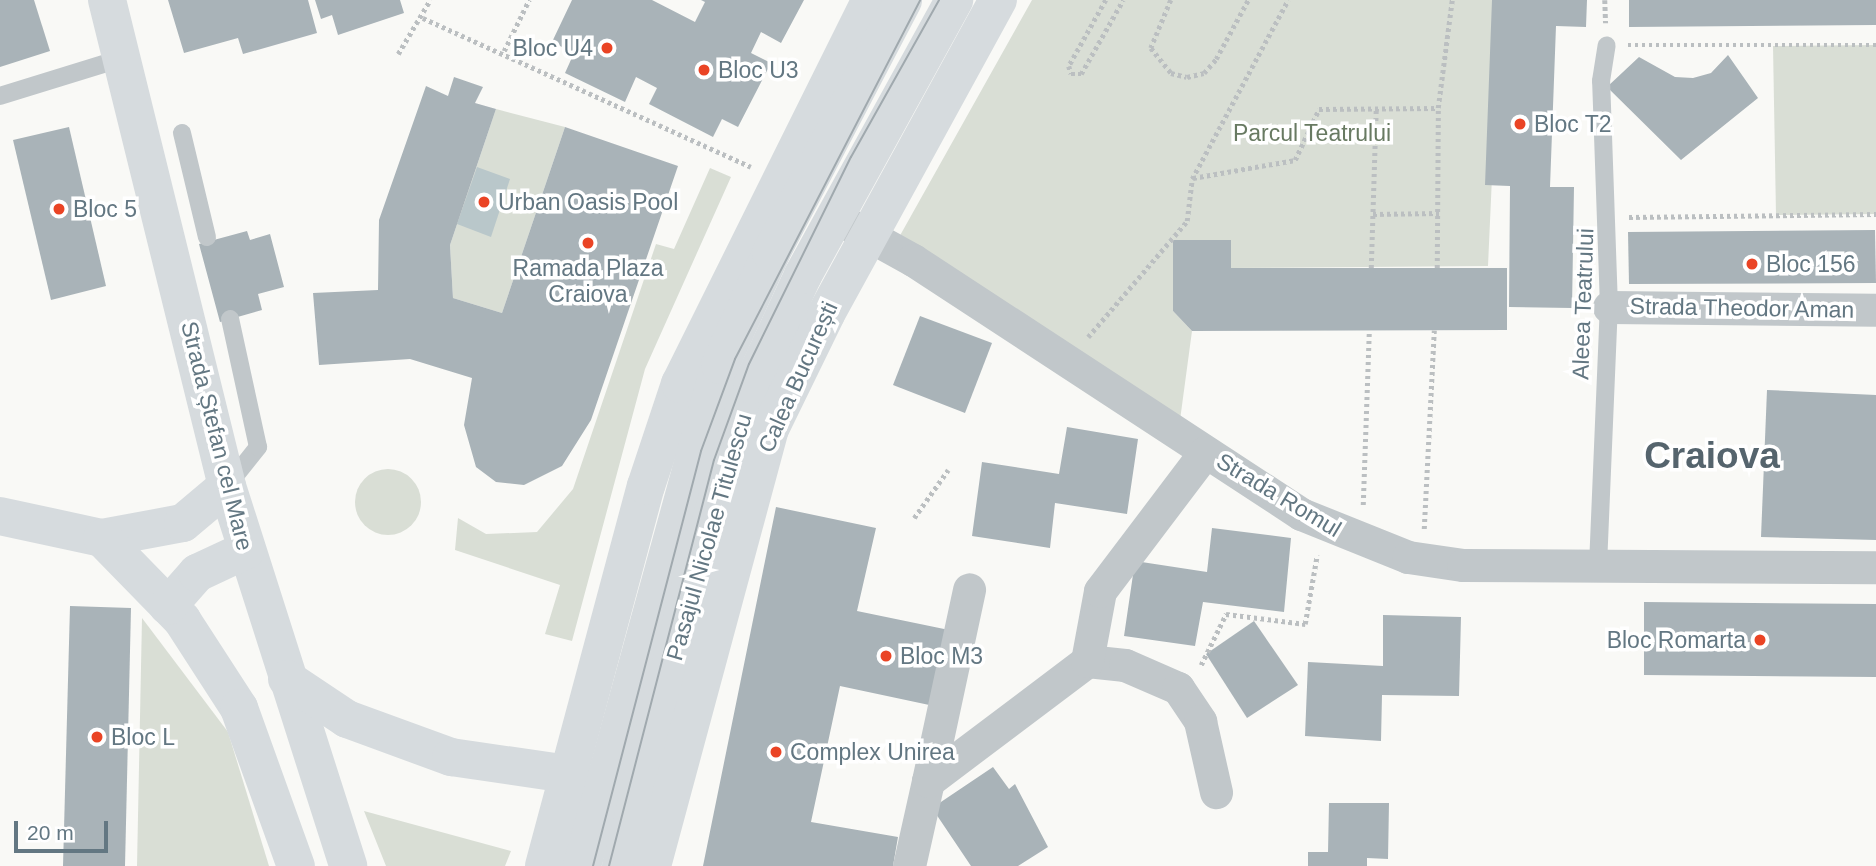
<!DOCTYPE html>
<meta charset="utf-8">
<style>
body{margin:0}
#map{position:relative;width:1876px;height:866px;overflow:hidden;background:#f9f9f6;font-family:Helvetica,sans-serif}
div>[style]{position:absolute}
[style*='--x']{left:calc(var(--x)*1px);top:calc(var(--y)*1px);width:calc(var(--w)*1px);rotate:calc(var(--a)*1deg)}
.green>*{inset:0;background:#d9ded5}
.round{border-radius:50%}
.water>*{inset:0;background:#b9c7ca}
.building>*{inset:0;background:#a9b3b8}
.path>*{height:4.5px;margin-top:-2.25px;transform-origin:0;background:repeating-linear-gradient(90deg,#bbbfc1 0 3.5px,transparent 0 7px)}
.lane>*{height:18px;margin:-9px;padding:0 9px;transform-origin:9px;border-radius:9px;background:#c1c7ca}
.street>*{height:33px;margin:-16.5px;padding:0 16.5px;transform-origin:16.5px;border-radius:16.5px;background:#c1c7ca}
.secondary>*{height:38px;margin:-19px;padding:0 19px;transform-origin:19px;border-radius:19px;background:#d6dbde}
.tram>*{height:2px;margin:-1px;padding:0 1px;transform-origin:1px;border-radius:1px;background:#a0a9ae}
.dots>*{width:19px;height:19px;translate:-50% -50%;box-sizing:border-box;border:4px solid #fff;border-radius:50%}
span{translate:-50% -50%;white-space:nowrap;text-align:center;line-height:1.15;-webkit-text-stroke:7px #fff;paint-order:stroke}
.poi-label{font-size:23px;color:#637782}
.right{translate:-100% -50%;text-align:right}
.left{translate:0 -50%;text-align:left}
.park-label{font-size:23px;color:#687a62}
.street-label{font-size:23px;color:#637782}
.town-label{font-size:37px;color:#55646d;font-weight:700}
.scale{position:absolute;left:14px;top:821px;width:94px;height:32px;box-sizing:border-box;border:4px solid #637782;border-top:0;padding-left:9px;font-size:21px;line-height:24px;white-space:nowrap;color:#637782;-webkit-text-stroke:5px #fff;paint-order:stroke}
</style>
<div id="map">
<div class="green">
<i style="clip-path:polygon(1032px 0,1500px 0,1488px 266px,1231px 268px,1231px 240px,1173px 240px,1173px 311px,1192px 331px,1178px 435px,893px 248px)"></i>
<i style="clip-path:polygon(1876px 45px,1876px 214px,1776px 215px,1773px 46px)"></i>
<i style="clip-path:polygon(496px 109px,565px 127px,502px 313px,453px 298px,450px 245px)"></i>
<i style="clip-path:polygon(710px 168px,731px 177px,645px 369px,572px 641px,545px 634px,560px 585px,455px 550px,458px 518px,486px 534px,537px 532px,573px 489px,656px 244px,674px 249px)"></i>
<i class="round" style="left:355px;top:469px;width:66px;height:66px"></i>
<i style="clip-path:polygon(142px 618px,228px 732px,269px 866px,137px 866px)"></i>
<i style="clip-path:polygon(364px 811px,511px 851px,505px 866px,386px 866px)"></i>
</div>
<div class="water">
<i style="clip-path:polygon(477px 167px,510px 179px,491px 237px,457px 224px)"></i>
</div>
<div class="building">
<i style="clip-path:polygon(0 0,34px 0,50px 51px,0 67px)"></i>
<i style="clip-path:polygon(168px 0,308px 0,317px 33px,243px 54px,238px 38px,184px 53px)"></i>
<i style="clip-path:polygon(315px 0,400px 0,404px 13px,338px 35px,332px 15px,321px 19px)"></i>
<i style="clip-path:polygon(572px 0,652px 0,695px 22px,705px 2px,701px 0,804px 0,781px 43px,761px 32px,751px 53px,771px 63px,738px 127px,722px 119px,713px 137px,649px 104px,657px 88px,636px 77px,625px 102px,565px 73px,574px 53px,552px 42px)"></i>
<i style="clip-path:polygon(1492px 0,1587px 0,1586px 27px,1556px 26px,1550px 187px,1574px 187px,1572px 308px,1509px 307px,1510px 186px,1485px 185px)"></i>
<i style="clip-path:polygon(1629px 0,1876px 0,1876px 25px,1629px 27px)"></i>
<i style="clip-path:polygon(1728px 55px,1758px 98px,1681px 160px,1607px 87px,1639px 57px,1675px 77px,1693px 78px,1711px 73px)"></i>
<i style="clip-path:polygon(454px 77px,483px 87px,475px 103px,496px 109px,450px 245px,453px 298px,502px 313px,565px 127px,678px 166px,591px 420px,562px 466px,524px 485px,496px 482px,476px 467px,464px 425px,472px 378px,410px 359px,319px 365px,313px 293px,378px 290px,379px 220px,426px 86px,448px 96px)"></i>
<i style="clip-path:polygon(69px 127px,106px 286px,51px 300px,13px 140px)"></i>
<i style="clip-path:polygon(1875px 230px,1876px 283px,1629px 284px,1628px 232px)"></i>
<i style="clip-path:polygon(247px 231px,250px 240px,270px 234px,284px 287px,258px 294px,262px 310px,220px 322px,199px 244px)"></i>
<i style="clip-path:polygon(1173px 240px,1231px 240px,1231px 268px,1507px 268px,1507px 330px,1192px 331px,1173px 311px)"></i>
<i style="clip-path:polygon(920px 316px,992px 343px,965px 413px,893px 385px)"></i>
<i style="clip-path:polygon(1767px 390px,1876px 395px,1876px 540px,1761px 537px)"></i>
<i style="clip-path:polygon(1067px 427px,1138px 439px,1127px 514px,1055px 503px,1050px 548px,972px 536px,982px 462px,1059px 474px)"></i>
<i style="clip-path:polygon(776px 507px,876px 528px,857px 611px,949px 630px,934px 706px,840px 686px,811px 822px,898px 837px,893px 866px,703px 866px)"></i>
<i style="clip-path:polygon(1212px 528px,1291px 538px,1284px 612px,1203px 602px,1195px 646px,1124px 636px,1135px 561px,1207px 572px)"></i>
<i style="clip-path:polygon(1644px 602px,1876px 604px,1876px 677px,1644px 675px)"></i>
<i style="clip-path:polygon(70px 606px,131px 608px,125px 866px,63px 866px)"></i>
<i style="clip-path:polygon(1383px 615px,1461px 617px,1459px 696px,1382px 695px,1381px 741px,1305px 736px,1308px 662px,1383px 666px)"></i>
<i style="clip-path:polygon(1254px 621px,1298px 685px,1247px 718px,1206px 654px)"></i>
<i style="clip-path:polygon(993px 767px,1009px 789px,1015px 784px,1048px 847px,1018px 866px,971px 866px,932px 808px)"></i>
<i style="clip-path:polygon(1329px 803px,1389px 803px,1388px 859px,1367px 858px,1367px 866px,1308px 866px,1308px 852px,1328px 852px)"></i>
</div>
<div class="path">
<i style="--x:1106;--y:0;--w:76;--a:119.3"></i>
<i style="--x:1069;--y:66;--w:8;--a:76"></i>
<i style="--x:1071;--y:74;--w:10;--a:0"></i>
<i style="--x:1081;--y:74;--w:85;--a:-60.4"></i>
<i style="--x:1171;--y:0;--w:52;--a:112.6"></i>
<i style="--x:1151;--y:48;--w:32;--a:51"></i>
<i style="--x:1171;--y:73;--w:16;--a:14"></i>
<i style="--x:1187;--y:77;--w:17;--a:-13"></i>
<i style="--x:1204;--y:73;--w:18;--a:-49"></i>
<i style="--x:1216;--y:59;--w:67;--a:-61.5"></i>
<i style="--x:1605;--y:0;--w:23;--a:88"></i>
<i style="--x:423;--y:18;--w:360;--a:24.4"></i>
<i style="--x:1628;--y:45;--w:248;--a:0"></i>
<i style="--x:504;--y:51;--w:57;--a:-63.9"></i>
<i style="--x:398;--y:54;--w:63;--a:-59.3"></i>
<i style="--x:1193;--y:178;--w:104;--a:-10"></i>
<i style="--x:1295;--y:160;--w:56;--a:-64.8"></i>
<i style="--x:1319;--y:109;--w:119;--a:-0.5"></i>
<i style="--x:1438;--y:108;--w:109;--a:-82.6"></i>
<i style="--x:1373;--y:214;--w:66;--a:-0.9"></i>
<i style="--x:1629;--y:217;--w:247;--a:-0.7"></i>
<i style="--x:1371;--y:268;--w:160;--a:-88.2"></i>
<i style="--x:1437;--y:268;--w:160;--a:-89.6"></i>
<i style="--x:1088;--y:337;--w:153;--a:-49.5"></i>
<i style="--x:1187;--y:221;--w:42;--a:-83.2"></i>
<i style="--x:1192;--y:179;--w:203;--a:-61.8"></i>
<i style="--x:1363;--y:505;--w:174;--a:-88"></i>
<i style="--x:914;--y:518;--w:59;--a:-54.7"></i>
<i style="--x:1424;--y:529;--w:199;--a:-87.1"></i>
<i style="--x:1201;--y:665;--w:57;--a:-63.9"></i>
<i style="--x:1226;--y:614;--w:80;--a:7.2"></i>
<i style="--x:1305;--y:624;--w:70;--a:-80.1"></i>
</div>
<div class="lane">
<i style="--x:0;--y:96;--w:129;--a:-17.2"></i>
<i style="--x:182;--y:133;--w:107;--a:76.5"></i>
<i style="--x:227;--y:486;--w:50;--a:-51.5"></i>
<i style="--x:258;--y:447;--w:131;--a:-102.3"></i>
<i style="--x:1598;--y:566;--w:259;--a:-87.6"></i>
<i style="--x:1609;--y:307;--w:226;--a:-92"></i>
<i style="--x:1601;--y:81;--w:36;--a:-81"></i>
</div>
<div class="street">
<i style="--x:846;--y:223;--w:77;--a:28.9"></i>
<i style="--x:913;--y:260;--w:464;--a:33.2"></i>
<i style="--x:1301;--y:514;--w:115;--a:21.9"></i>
<i style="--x:1408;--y:557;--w:56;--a:8.3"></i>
<i style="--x:1463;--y:565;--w:413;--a:0.3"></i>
<i style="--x:1609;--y:307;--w:267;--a:0.6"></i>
<i style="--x:1087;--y:661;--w:38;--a:6"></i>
<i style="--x:1125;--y:665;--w:58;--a:23.5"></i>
<i style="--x:1178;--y:688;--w:40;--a:56"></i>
<i style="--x:1200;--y:721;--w:73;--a:77.3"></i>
<i style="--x:928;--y:781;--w:196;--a:-77.9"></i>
<i style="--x:909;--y:866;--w:87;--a:-77.4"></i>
<i style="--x:928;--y:781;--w:199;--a:-37"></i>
<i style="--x:1087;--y:661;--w:71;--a:-79.5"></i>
<i style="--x:1100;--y:591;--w:174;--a:-52.9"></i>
</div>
<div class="secondary">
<i style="--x:107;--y:0;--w:501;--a:76.13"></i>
<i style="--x:227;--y:486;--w:399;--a:72.3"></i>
<i style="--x:0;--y:516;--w:104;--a:12.2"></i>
<i style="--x:102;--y:538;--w:82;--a:-10.5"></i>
<i style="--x:183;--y:523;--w:57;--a:-40.1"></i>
<i style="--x:102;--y:538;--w:115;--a:45.7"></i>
<i style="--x:182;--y:620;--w:105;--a:57.1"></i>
<i style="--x:239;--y:708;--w:168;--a:70.2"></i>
<i style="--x:168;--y:606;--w:44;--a:-48.7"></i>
<i style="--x:197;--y:573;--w:54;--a:-25.1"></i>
<i style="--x:287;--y:679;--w:72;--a:33.7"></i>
<i style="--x:347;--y:719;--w:111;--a:20.1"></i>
<i style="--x:451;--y:757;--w:124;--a:8.3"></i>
<i style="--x:544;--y:866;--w:393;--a:-75"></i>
<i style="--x:646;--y:486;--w:108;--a:-71.6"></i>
<i style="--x:680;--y:384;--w:429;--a:-63.6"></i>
<i style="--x:582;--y:866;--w:520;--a:-74.6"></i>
<i style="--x:720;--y:365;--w:123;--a:-65.5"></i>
<i style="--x:771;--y:253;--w:285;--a:-62.4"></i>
<i style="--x:621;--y:866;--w:286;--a:-76.1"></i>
<i style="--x:690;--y:588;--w:212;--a:-73"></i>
<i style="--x:752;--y:385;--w:121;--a:-65.1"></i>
<i style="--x:803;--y:275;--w:314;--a:-61.2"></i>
<i style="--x:652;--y:866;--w:453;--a:-74.9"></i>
<i style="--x:770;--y:429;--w:128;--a:-64"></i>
<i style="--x:826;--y:314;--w:358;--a:-61.3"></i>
</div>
<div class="tram">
<i style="--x:593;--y:866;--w:429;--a:-75.4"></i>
<i style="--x:701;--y:451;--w:98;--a:-69.7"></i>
<i style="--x:735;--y:359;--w:404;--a:-62.7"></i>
<i style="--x:609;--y:866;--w:419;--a:-75.5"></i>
<i style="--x:714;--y:460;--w:102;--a:-70"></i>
<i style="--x:749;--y:364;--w:231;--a:-63.8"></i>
<i style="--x:851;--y:157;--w:180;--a:-60.7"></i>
</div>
<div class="dots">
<i style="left:607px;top:48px;background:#ea4425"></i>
<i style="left:704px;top:70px;background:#ea4425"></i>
<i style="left:1520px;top:124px;background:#ea4425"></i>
<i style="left:484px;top:202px;background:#ea4425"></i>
<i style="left:59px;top:209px;background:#ea4425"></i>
<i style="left:588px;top:243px;background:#ea4425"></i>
<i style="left:1752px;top:264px;background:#ea4425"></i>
<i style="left:1760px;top:640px;background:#ea4425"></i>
<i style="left:886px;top:656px;background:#ea4425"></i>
<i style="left:97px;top:737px;background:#ea4425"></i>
<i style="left:776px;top:752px;background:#ea4425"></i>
</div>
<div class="poi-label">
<span class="right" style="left:593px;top:48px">Bloc U4</span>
<span class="left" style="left:718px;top:70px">Bloc U3</span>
<span class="left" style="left:1534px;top:124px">Bloc T2</span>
<span class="left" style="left:498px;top:202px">Urban Oasis Pool</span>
<span class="left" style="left:73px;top:209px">Bloc 5</span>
<span class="left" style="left:1766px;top:264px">Bloc 156</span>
<span style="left:588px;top:281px">Ramada Plaza<br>Craiova</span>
<span class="right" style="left:1746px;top:640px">Bloc Romarta</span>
<span class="left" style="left:900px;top:656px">Bloc M3</span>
<span class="left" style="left:111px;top:737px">Bloc L</span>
<span class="left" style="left:790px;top:752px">Complex Unirea</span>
</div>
<div class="park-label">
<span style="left:1312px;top:133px">Parcul Teatrului</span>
</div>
<div class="street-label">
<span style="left:1583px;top:304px;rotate:-88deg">Aleea Teatrului</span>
<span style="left:1742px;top:308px;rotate:1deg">Strada Theodor Aman</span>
<span style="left:798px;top:377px;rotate:-66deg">Calea București</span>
<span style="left:217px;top:436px;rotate:76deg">Strada Ștefan cel Mare</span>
<span style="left:1279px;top:495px;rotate:31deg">Strada Romul</span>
<span style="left:709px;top:537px;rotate:-74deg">Pasajul Nicolae Titulescu</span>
</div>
<div class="town-label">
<span style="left:1712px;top:456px">Craiova</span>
</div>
<div class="scale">20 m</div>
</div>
